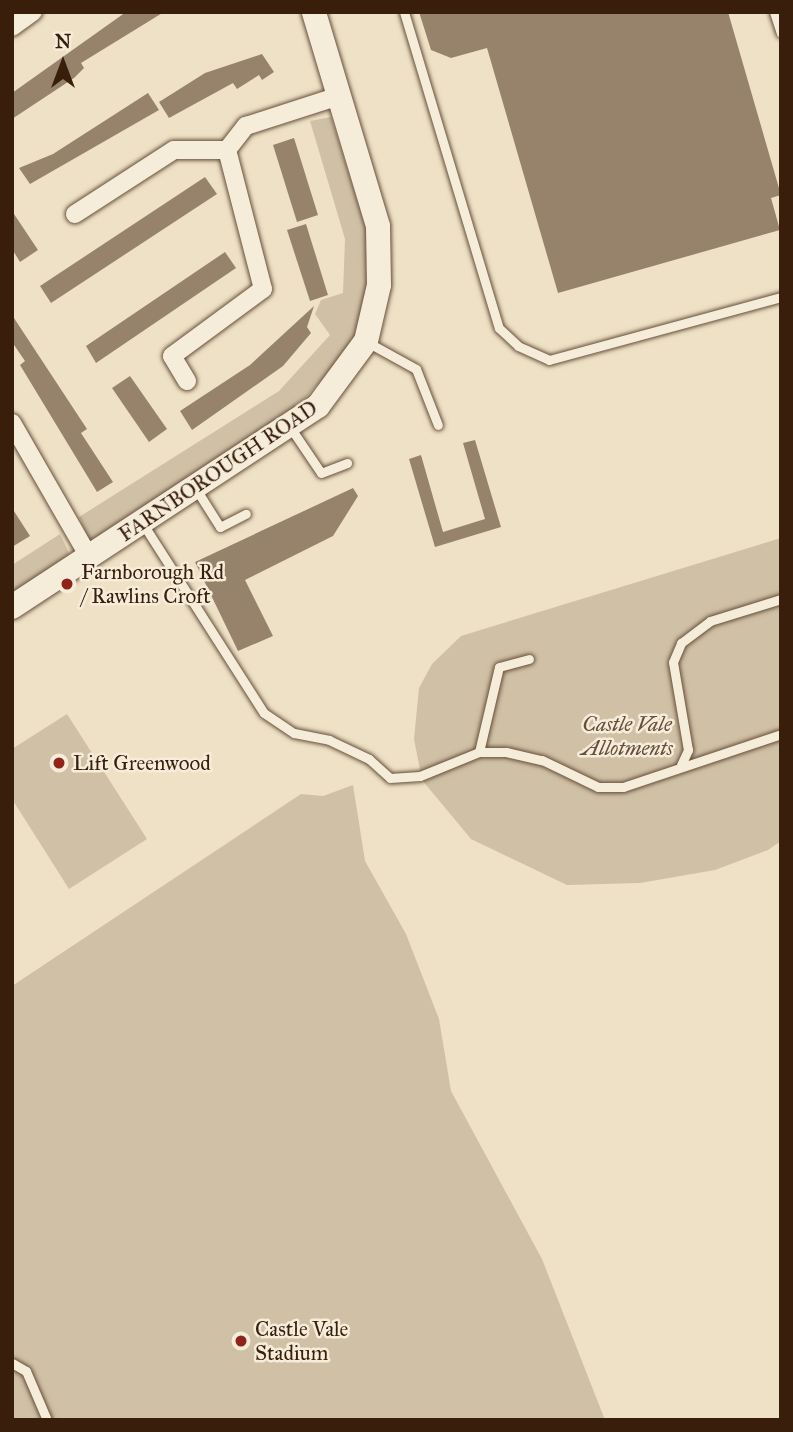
<!DOCTYPE html>
<style>
body{margin:0}
#map{position:relative;width:793px;height:1432px;overflow:hidden;background:#efe1c6;font-family:"IM FELL Great Primer",serif}
div>[style]{position:absolute}
[style*='--x']{left:calc(var(--x)*1px);top:calc(var(--y)*1px);width:calc(var(--w)*1px);rotate:calc(var(--a)*1deg)}
.green>*{inset:0;background:#d0c0a6}
.building>*{inset:0;background:#97836c}
.roads{filter:drop-shadow(0 0 2px #664f3a) drop-shadow(0 0 2px #664f3a)}
.lane>*{height:9px;margin:-4.5px;padding:0 4.5px;transform-origin:4.5px;border-radius:4.5px;background:#f5ecda}
.street>*{height:18px;margin:-9px;padding:0 9px;transform-origin:9px;border-radius:9px;background:#f5ecda}
.secondary>*{height:24px;margin:-12px;padding:0 12px;transform-origin:12px;border-radius:12px;background:#f5ecda}
.dots>*{width:19px;height:19px;translate:-50% -50%;box-sizing:border-box;border:4px solid #f5ecda;border-radius:50%}
span{translate:-50% -50%;white-space:nowrap;text-align:center;line-height:1.15;-webkit-text-stroke:5px #f5ecda;paint-order:stroke}
.street-label{font-size:21px;color:#381e0b}
.poi-label{font-size:21px;color:#381e0b}
.left{translate:0 -50%;text-align:left}
.park-label{font-size:21px;color:#664f3a;font-style:italic}
.frame{position:absolute;inset:0;border:14px solid #381e0b;pointer-events:none}
.north{position:absolute;left:28px;top:28px;width:70px;height:70px;-webkit-text-stroke:5px #f5ecda;paint-order:stroke;rotate:0deg;font-size:19px;font-weight:700;line-height:28px;text-align:center;color:#381e0b}
.north::after{content:'';display:block;margin:auto;width:24px;height:32px;background:#381e0b;clip-path:polygon(50% 0,100% 100%,50% 72%,0 100%)}
</style>
<div id="map">
<div class="green">
<i style="clip-path:polygon(331px 117px,373px 251px,366px 309px,349px 349px,296px 408px,100px 542px,89px 540px,79px 517px,279px 391px,330px 335px,315px 314px,321px 300px,343px 293px,345px 239px,310px 121px)"></i>
<i style="clip-path:polygon(60px 534px,72px 559px,12px 593px,12px 565px)"></i>
<i style="clip-path:polygon(781px 538px,781px 841px,768px 850px,715px 870px,640px 883px,567px 885px,471px 839px,422px 780px,414px 739px,419px 688px,432px 664px,461px 636px)"></i>
<i style="clip-path:polygon(67px 714px,147px 839px,69px 889px,12px 799px,12px 749px)"></i>
<i style="clip-path:polygon(353px 785px,365px 861px,406px 934px,439px 1019px,451px 1091px,542px 1259px,605px 1420px,12px 1420px,12px 986px,301px 794px,323px 796px)"></i>
</div>
<div class="building">
<i style="clip-path:polygon(126px 12px,164px 12px,81px 63px,84px 68px,74px 78px,12px 119px,12px 93px)"></i>
<i style="clip-path:polygon(419px 12px,728px 12px,781px 195px,771px 198px,780px 230px,558px 293px,487px 48px,451px 58px,431px 50px)"></i>
<i style="clip-path:polygon(262px 54px,274px 72px,262px 80px,259px 75px,237px 89px,233px 83px,169px 118px,159px 102px,205px 73px)"></i>
<i style="clip-path:polygon(148px 93px,159px 110px,30px 184px,19px 168px,53px 154px)"></i>
<i style="clip-path:polygon(294px 138px,318px 215px,297px 222px,273px 145px)"></i>
<i style="clip-path:polygon(205px 177px,217px 194px,51px 303px,40px 286px)"></i>
<i style="clip-path:polygon(12px 211px,38px 250px,20px 262px,12px 249px)"></i>
<i style="clip-path:polygon(306px 224px,328px 295px,310px 301px,287px 230px)"></i>
<i style="clip-path:polygon(225px 252px,236px 268px,96px 363px,86px 346px)"></i>
<i style="clip-path:polygon(314px 306px,307px 327px,311px 333px,283px 366px,192px 430px,180px 411px,250px 365px)"></i>
<i style="clip-path:polygon(12px 315px,87px 429px,81px 433px,113px 482px,97px 492px,20px 365px,25px 361px,12px 342px)"></i>
<i style="clip-path:polygon(130px 376px,167px 429px,149px 442px,112px 388px)"></i>
<i style="clip-path:polygon(475px 440px,501px 527px,435px 547px,409px 459px,421px 455px,443px 532px,485px 519px,463px 443px)"></i>
<i style="clip-path:polygon(353px 488px,358px 496px,333px 536px,245px 580px,273px 636px,238px 651px,195px 562px)"></i>
<i style="clip-path:polygon(12px 508px,30px 536px,12px 547px)"></i>
</div>
<div class="roads">
<div class="lane">
<i style="--x:404;--y:12;--w:330;--a:73.3"></i>
<i style="--x:499;--y:328;--w:26;--a:43"></i>
<i style="--x:518;--y:346;--w:34;--a:24"></i>
<i style="--x:549;--y:360;--w:240;--a:-15.2"></i>
<i style="--x:774;--y:12;--w:22;--a:72"></i>
<i style="--x:367;--y:342;--w:56;--a:28.9"></i>
<i style="--x:416;--y:369;--w:60;--a:68.6"></i>
<i style="--x:290;--y:427;--w:55;--a:56"></i>
<i style="--x:321;--y:473;--w:28;--a:-21"></i>
<i style="--x:196;--y:489;--w:45;--a:57.7"></i>
<i style="--x:220;--y:527;--w:29;--a:-27"></i>
<i style="--x:143;--y:524;--w:224;--a:57.4"></i>
<i style="--x:264;--y:713;--w:36;--a:34"></i>
<i style="--x:294;--y:733;--w:36;--a:11"></i>
<i style="--x:329;--y:740;--w:44;--a:25.4"></i>
<i style="--x:369;--y:759;--w:28;--a:42"></i>
<i style="--x:390;--y:778;--w:30;--a:-4"></i>
<i style="--x:420;--y:776;--w:64;--a:-22.1"></i>
<i style="--x:479;--y:752;--w:27;--a:0"></i>
<i style="--x:506;--y:752;--w:37;--a:13"></i>
<i style="--x:542;--y:760;--w:62;--a:25.7"></i>
<i style="--x:598;--y:787;--w:25;--a:0"></i>
<i style="--x:623;--y:787;--w:167;--a:-18.5"></i>
<i style="--x:479;--y:752;--w:87;--a:-76.8"></i>
<i style="--x:499;--y:667;--w:31;--a:-15"></i>
<i style="--x:681;--y:765;--w:17;--a:-65"></i>
<i style="--x:688;--y:750;--w:89;--a:-99.7"></i>
<i style="--x:673;--y:662;--w:21;--a:-67"></i>
<i style="--x:681;--y:643;--w:36;--a:-37"></i>
<i style="--x:710;--y:621;--w:74;--a:-17.2"></i>
<i style="--x:12;--y:1363;--w:16;--a:30"></i>
<i style="--x:26;--y:1371;--w:53;--a:66.8"></i>
</div>
<div class="street">
<i style="--x:12;--y:27;--w:26;--a:-36"></i>
<i style="--x:75;--y:214;--w:118;--a:-32.9"></i>
<i style="--x:174;--y:150;--w:53;--a:0"></i>
<i style="--x:227;--y:150;--w:31;--a:-52"></i>
<i style="--x:246;--y:126;--w:98;--a:-17.9"></i>
<i style="--x:187;--y:381;--w:29;--a:-121"></i>
<i style="--x:172;--y:356;--w:113;--a:-36.4"></i>
<i style="--x:263;--y:289;--w:144;--a:-104.5"></i>
<i style="--x:12;--y:423;--w:155;--a:60.1"></i>
</div>
<div class="secondary">
<i style="--x:12;--y:607;--w:366;--a:-33.3"></i>
<i style="--x:318;--y:406;--w:81;--a:-53.6"></i>
<i style="--x:366;--y:341;--w:57;--a:-76.9"></i>
<i style="--x:379;--y:285;--w:59;--a:-91"></i>
<i style="--x:378;--y:226;--w:223;--a:-106.7"></i>
</div>
</div>
<div class="dots">
<i style="left:67px;top:584px;background:#8f2418"></i>
<i style="left:59px;top:763px;background:#8f2418"></i>
<i style="left:241px;top:1341px;background:#8f2418"></i>
</div>
<div class="street-label">
<span style="left:218px;top:471px;rotate:-34deg">FARNBOROUGH ROAD</span>
</div>
<div class="poi-label">
<span class="left" style="left:81px;top:584px">Farnborough Rd<br>/ Rawlins Croft</span>
<span class="left" style="left:73px;top:763px">Lift Greenwood</span>
<span class="left" style="left:255px;top:1341px">Castle Vale<br>Stadium</span>
</div>
<div class="park-label">
<span style="left:627px;top:736px">Castle Vale<br>Allotments</span>
</div>
<div class="frame"></div>
<div class="north">N</div>
</div>
